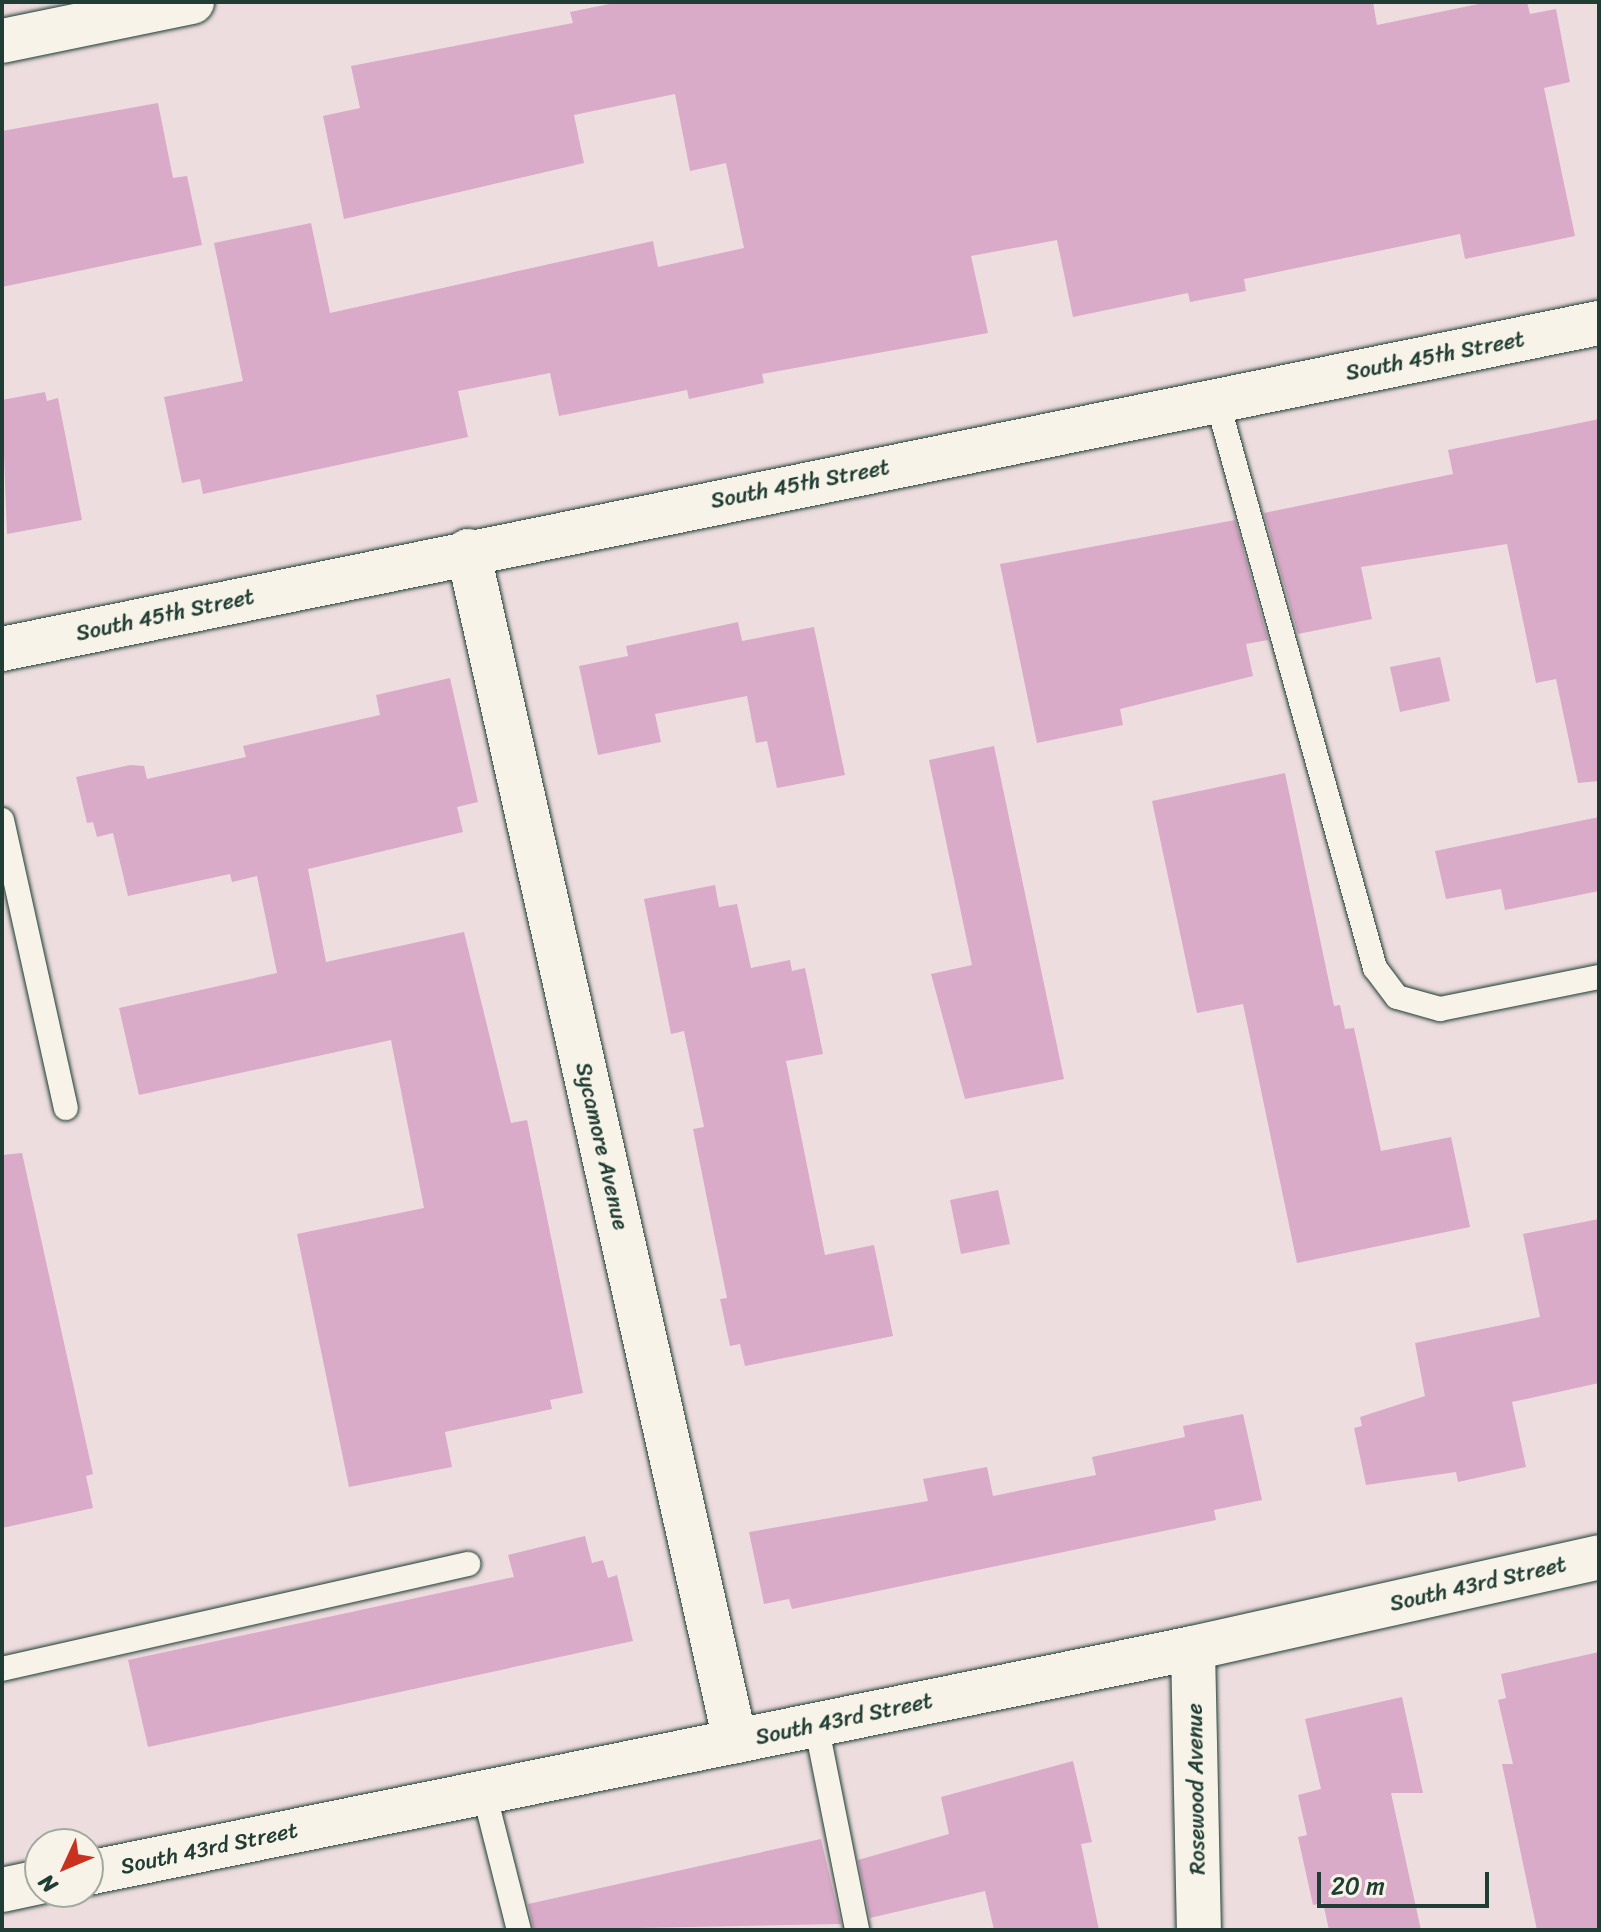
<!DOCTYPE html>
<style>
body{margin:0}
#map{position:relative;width:1601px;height:1932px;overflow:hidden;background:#eedddf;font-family:Sriracha,sans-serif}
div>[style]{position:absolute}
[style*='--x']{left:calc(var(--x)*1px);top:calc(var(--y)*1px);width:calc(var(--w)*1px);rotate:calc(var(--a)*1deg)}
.building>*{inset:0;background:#daaac9}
.roads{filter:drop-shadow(0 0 2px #1f3d34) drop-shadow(0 0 2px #1f3d34)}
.service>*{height:24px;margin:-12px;padding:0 12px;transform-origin:12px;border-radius:12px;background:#f7f3e8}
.minor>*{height:44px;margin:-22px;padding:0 22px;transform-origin:22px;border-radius:22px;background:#f7f3e8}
span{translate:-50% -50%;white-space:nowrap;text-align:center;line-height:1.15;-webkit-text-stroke:7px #f7f3e8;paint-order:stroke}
.street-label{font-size:22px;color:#1f3d34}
.frame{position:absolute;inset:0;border:4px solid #1f3d34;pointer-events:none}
.north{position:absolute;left:24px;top:1828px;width:80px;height:80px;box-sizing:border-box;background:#f7f3e8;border:2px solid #a1aaa0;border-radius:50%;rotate:226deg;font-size:22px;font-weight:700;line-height:32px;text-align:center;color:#1f3d34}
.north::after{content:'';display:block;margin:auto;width:28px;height:36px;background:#c8321e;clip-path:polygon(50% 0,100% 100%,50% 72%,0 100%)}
.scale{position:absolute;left:1317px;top:1872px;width:172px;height:36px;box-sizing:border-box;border:4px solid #1f3d34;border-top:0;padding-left:10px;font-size:24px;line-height:28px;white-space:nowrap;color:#1f3d34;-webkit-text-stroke:6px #f7f3e8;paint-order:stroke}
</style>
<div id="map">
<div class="building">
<i style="clip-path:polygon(619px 2px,1373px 2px,1377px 25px,1488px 2px,1527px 2px,1530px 14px,1556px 9px,1570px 82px,1544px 88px,1575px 236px,1465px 259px,1460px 234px,1244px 279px,1246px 291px,1190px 302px,1188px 293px,1073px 317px,1057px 240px,971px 256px,988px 333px,762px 374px,764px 383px,689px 399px,687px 390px,559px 416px,550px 373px,458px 391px,468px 437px,203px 494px,200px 479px,182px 483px,164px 397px,243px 381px,214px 243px,311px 223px,330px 313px,653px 241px,658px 267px,744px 248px,726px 163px,690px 171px,675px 94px,574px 115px,584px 163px,344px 219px,323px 116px,360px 108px,351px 66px,573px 23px,570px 12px)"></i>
<i style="clip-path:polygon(158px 103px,173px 178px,187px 176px,202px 245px,2px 287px,2px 131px)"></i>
<i style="clip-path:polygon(45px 392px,47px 401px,58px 398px,82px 520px,7px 534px,2px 400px)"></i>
<i style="clip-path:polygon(1599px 419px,1599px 781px,1578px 783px,1556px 679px,1536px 683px,1507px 544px,1361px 567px,1372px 619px,1298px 634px,1264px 513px,1453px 474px,1448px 450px)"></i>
<i style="clip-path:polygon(1235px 520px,1268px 640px,1246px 644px,1253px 676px,1120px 709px,1123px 725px,1037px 743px,1000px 564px)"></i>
<i style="clip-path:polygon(738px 622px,742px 641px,814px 627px,845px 775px,777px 788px,767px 741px,756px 743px,747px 696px,655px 714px,661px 742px,598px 755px,579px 666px,628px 656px,626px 646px)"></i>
<i style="clip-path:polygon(1440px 657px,1450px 701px,1400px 712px,1390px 667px)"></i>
<i style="clip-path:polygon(450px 678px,478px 802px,457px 807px,463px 832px,308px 869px,326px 962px,464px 932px,511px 1123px,527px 1120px,583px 1393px,550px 1400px,552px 1409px,445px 1432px,452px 1467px,349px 1487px,297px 1234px,424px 1208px,391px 1040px,139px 1095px,119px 1008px,277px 973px,257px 876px,232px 882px,230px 874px,128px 896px,113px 833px,97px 837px,93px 822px,87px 823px,76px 777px,130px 765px,144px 766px,147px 779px,246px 757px,243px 746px,380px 715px,376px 695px)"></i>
<i style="clip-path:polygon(994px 746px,1064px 1079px,965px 1099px,931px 974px,972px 965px,929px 760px)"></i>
<i style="clip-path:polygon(1285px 773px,1334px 1006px,1340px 1005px,1345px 1029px,1354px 1028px,1381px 1151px,1451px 1137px,1470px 1227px,1297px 1263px,1243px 1004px,1197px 1013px,1152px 801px)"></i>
<i style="clip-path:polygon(1599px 817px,1599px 891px,1505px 910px,1501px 889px,1446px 899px,1435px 851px)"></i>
<i style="clip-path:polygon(715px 885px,719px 907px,737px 904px,751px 968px,790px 960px,792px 971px,805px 968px,823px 1054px,786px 1061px,825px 1255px,874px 1245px,893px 1336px,745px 1366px,740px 1344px,730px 1346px,720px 1299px,727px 1298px,693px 1129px,704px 1127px,684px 1031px,671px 1034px,644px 899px)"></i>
<i style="clip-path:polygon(22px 1153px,93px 1474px,86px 1476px,93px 1508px,2px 1528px,2px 1155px)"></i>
<i style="clip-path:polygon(998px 1190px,1010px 1244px,961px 1254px,950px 1200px)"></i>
<i style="clip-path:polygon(1599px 1219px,1599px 1383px,1512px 1402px,1526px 1467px,1458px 1482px,1456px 1472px,1366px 1485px,1354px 1428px,1362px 1426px,1360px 1417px,1425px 1396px,1415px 1343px,1540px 1317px,1523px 1234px)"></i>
<i style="clip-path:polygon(1243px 1414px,1262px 1500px,1214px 1510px,1216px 1520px,792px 1609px,789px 1599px,764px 1604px,749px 1532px,928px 1501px,923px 1479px,987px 1467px,993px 1496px,1096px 1475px,1092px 1457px,1185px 1437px,1183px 1426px)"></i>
<i style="clip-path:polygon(585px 1536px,592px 1563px,603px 1560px,608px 1578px,617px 1575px,633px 1641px,148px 1747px,128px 1660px,514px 1577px,508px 1555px)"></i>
<i style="clip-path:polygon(1599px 1652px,1599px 1930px,1537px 1930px,1502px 1764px,1513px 1764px,1498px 1700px,1506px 1698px,1501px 1674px)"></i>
<i style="clip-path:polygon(1402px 1697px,1423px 1793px,1391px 1793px,1421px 1930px,1329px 1930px,1323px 1903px,1313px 1905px,1298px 1837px,1307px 1835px,1298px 1795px,1321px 1789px,1305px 1719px)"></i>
<i style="clip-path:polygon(1073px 1761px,1092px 1842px,1081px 1844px,1099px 1930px,994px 1930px,985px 1891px,870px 1918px,858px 1860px,949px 1834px,941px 1797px)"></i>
<i style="clip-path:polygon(821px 1839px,841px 1924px,534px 1930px,528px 1904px)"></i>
</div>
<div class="roads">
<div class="service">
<i style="--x:1217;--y:400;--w:590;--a:74.46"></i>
<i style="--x:1375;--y:968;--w:36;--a:53"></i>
<i style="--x:1397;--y:997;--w:45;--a:15.6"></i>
<i style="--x:1440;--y:1009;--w:162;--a:-11.4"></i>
<i style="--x:2;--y:820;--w:295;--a:77.5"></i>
<i style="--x:2;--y:1669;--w:478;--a:-12.7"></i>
<i style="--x:816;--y:1724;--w:210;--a:78.7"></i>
<i style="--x:484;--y:1792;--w:142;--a:75.8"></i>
</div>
<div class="minor">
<i style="--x:2;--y:41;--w:194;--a:-11.6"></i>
<i style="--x:468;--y:551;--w:1220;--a:77.35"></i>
<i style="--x:2;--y:649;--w:1630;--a:-11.54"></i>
<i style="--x:1193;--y:1648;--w:282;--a:88.8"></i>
<i style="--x:88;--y:1873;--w:1128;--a:-11.51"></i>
<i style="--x:1193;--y:1648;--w:416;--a:-12.6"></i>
<i style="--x:2;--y:1890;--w:39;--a:-12"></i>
</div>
</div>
<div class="street-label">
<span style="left:1435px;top:356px;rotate:-11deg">South 45th Street</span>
<span style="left:800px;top:484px;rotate:-11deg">South 45th Street</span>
<span style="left:165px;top:615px;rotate:-12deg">South 45th Street</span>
<span style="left:602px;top:1146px;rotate:77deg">Sycamore Avenue</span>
<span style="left:1478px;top:1584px;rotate:-13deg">South 43rd Street</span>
<span style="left:844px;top:1719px;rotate:-12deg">South 43rd Street</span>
<span style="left:1196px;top:1789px;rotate:-91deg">Rosewood Avenue</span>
<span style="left:209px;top:1848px;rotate:-12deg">South 43rd Street</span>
</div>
<div class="frame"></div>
<div class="north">N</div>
<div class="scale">20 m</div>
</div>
